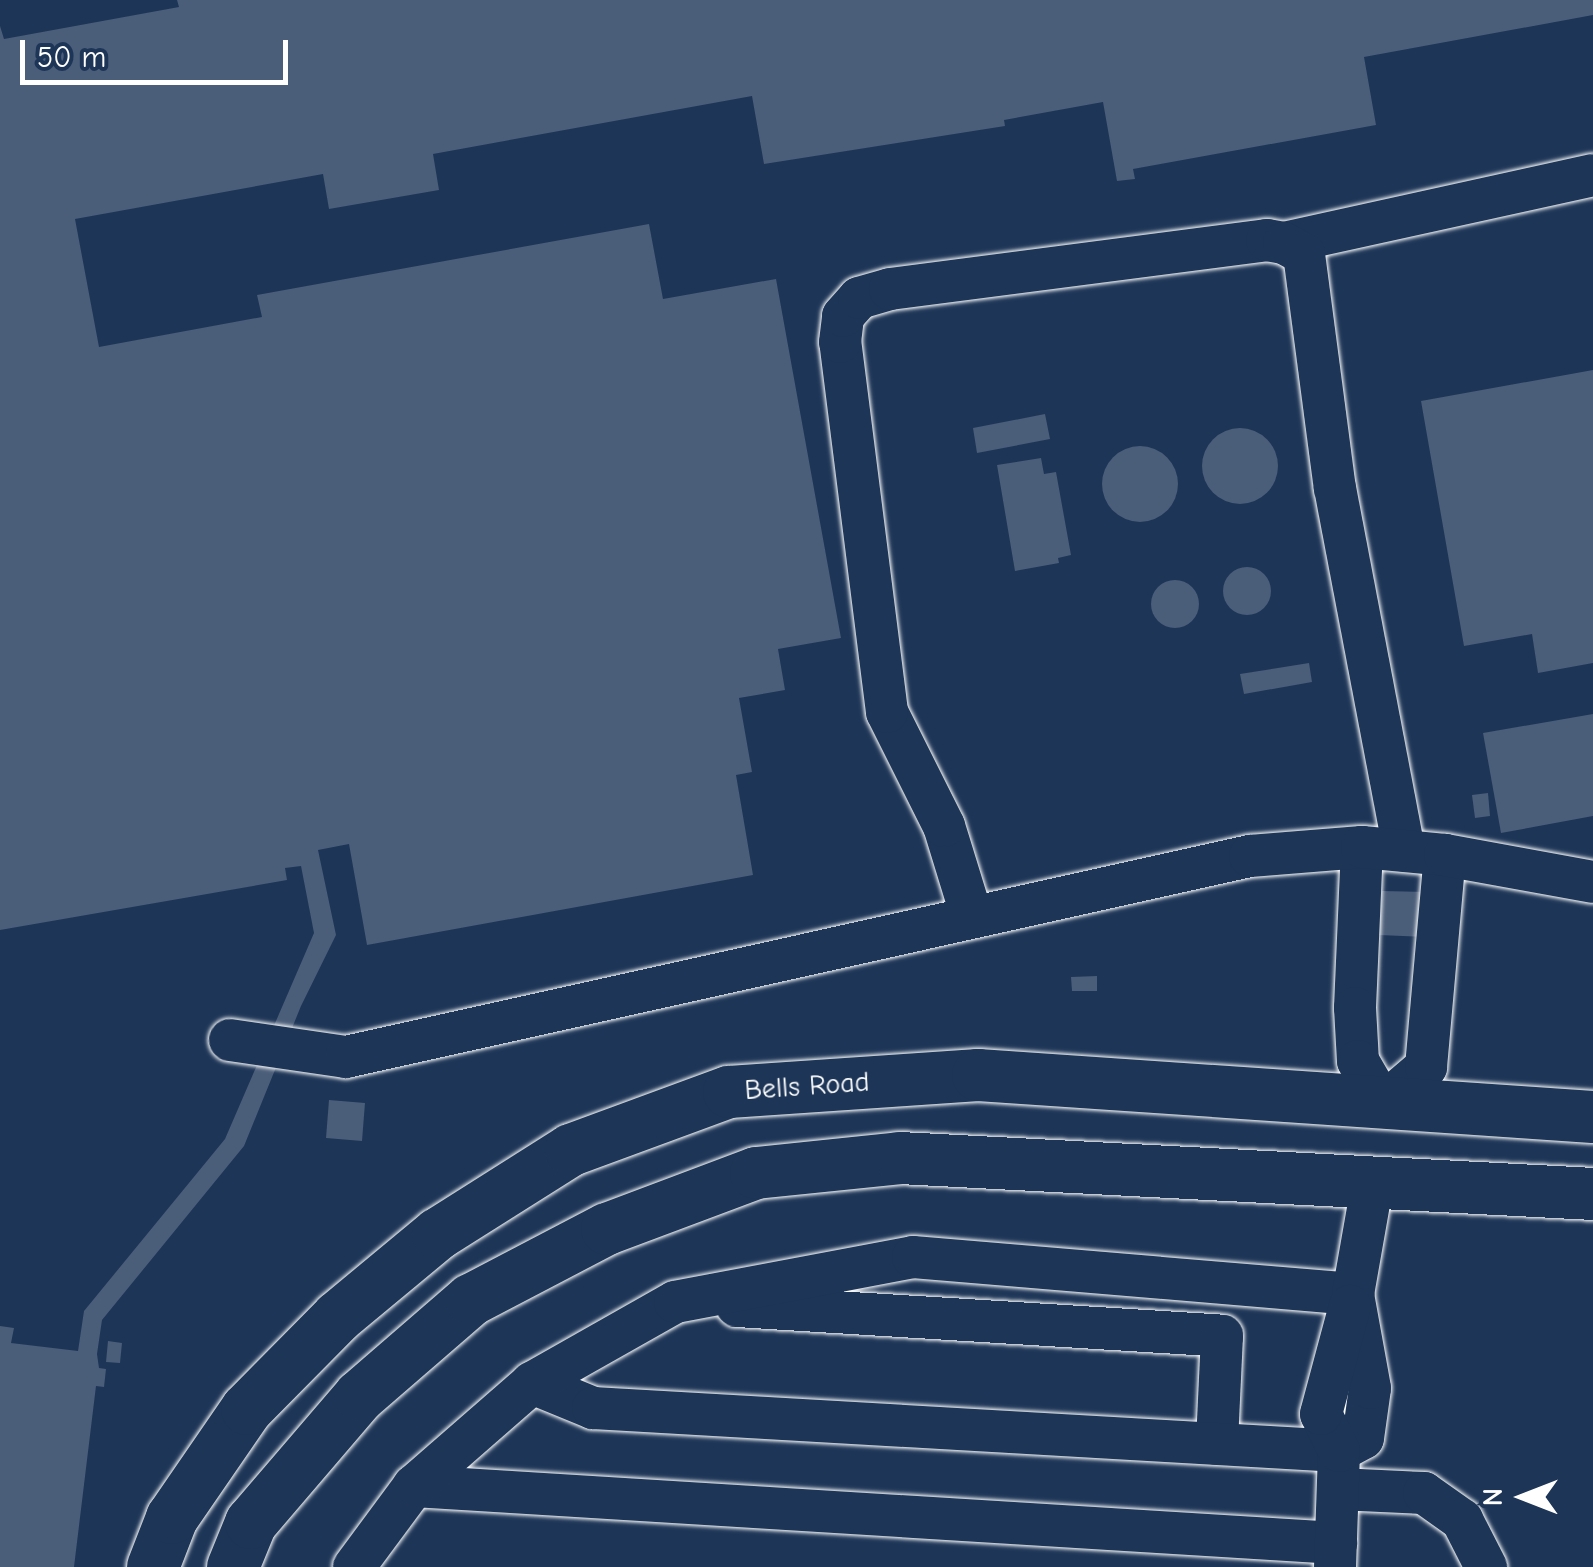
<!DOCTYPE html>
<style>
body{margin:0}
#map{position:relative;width:1593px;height:1567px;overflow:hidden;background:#1d3557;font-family:"Comic Neue",sans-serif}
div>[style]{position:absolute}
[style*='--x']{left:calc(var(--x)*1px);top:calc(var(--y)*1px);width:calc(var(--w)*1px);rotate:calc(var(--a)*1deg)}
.building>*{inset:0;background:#4a5d79}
.round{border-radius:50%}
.roads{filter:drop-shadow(0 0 2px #fff) drop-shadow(0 0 2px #fff)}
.minor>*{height:42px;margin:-21px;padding:0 21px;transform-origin:21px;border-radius:21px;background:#1d3557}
.major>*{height:52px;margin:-26px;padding:0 26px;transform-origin:26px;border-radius:26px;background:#1d3557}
span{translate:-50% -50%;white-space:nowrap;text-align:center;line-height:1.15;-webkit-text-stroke:8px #1d3557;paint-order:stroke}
.street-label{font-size:28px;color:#fff}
.north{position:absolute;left:1473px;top:1447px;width:100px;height:100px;-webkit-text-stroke:8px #1d3557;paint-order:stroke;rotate:270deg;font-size:28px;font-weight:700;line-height:40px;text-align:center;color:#fff}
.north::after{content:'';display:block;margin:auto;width:35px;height:45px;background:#fff;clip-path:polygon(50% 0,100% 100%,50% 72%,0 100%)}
.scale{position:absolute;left:20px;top:40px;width:268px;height:45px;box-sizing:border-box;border:5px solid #fff;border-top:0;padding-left:12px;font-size:30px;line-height:35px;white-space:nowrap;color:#fff;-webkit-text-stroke:8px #1d3557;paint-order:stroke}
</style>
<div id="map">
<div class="building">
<i style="clip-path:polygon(177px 0,1593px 0,1593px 15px,1364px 57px,1376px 125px,1133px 169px,1135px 179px,1117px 181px,1103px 102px,1004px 120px,1005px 126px,764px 164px,752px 96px,433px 154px,439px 190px,329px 209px,323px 174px,75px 219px,99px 347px,262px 317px,257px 295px,649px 224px,663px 299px,776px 279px,841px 638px,778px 649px,785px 690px,739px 698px,752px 772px,736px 775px,753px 875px,367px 945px,349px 844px,318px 850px,336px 935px,301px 1006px,244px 1146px,102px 1320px,97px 1354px,99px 1368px,106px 1369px,104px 1387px,96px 1386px,74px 1567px,0 1567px,0 1326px,14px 1328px,11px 1343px,78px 1351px,84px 1311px,225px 1139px,314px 933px,301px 866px,285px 868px,287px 880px,0 930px,0 26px,4px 39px,179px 7px)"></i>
<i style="clip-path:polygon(1593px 370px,1593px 663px,1538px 673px,1532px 634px,1464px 646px,1421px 401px)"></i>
<i style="clip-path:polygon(1045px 414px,1050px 439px,977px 453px,973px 428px)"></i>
<i class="round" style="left:1202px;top:428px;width:76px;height:76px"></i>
<i class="round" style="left:1102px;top:446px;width:76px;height:76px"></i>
<i style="clip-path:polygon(1041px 458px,1044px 474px,1056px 472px,1071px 555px,1058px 558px,1059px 563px,1015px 571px,997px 465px)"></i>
<i class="round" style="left:1223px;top:567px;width:48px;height:48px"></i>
<i class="round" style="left:1151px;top:580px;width:48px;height:48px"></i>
<i style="clip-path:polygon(1309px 663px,1312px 682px,1244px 694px,1240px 674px)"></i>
<i style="clip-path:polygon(1593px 714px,1593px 816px,1501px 833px,1483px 733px)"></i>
<i style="clip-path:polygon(1488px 793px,1490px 816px,1475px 818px,1472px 795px)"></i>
<i style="clip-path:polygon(1382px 891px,1428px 892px,1426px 937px,1379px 935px)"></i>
<i style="clip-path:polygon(1097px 976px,1097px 991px,1072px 991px,1071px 977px)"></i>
<i style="clip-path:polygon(329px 1100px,365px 1103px,362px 1141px,326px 1138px)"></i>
<i style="clip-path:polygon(108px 1341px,122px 1343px,120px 1363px,106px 1362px)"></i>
</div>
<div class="roads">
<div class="minor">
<i style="--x:1284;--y:243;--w:316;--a:-12.4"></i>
<i style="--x:1362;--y:847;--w:161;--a:92.5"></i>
<i style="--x:1355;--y:1008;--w:53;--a:86.8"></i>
<i style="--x:1358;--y:1061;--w:50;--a:59.8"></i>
<i style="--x:1383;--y:1104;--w:57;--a:-40.7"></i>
<i style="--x:1426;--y:1067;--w:213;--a:-84.9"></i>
<i style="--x:972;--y:917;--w:95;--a:-107.1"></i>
<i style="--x:944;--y:826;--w:127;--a:-116.6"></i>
<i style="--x:887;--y:712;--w:373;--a:-97.2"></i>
<i style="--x:840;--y:342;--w:26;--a:-83"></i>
<i style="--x:843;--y:316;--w:24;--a:-48"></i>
<i style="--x:859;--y:298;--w:32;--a:-16"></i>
<i style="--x:890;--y:289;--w:380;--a:-7.4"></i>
<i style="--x:1267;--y:240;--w:17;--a:10"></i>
<i style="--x:1284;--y:243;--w:23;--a:29"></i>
<i style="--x:1304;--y:254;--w:236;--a:82.5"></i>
<i style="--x:1335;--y:488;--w:369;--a:79.2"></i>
<i style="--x:230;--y:1040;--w:117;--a:8.3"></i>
<i style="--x:346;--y:1057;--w:926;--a:-12.54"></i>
<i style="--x:1250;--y:856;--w:112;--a:-4.6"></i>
<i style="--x:1362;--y:847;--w:83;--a:5.5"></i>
<i style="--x:1445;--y:855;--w:150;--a:10.3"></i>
<i style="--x:737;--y:1306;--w:486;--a:3.5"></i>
<i style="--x:1222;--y:1336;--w:108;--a:92.7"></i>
<i style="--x:532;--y:1383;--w:66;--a:22.3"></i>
<i style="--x:593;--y:1408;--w:747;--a:3.3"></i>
<i style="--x:1339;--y:1451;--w:27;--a:-28"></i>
<i style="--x:1363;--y:1438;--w:50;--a:-82"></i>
<i style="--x:1370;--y:1388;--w:96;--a:-100.3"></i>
<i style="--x:414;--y:1486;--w:924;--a:3.54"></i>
<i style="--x:1338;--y:1489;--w:86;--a:2.7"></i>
<i style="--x:1424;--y:1493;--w:47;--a:35.4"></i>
<i style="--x:1462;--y:1520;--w:53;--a:62.9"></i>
<i style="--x:354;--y:1567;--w:101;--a:-53.5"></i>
<i style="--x:414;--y:1486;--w:157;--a:-41.1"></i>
<i style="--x:532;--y:1383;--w:164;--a:-29.5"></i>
<i style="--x:675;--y:1302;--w:242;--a:-10.7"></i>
<i style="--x:913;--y:1257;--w:442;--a:4.8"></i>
<i style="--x:1353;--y:1294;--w:116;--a:-80"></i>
<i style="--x:1335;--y:1567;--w:116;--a:-88"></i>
<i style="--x:1339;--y:1451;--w:41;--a:-115.9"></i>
<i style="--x:1321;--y:1414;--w:112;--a:-75"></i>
</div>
<div class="major">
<i style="--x:153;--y:1567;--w:53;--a:-68.8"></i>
<i style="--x:172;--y:1518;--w:132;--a:-55.5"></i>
<i style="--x:247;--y:1409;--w:129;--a:-45.3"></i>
<i style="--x:338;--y:1317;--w:130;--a:-39.7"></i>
<i style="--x:438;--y:1234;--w:157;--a:-32.3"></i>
<i style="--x:571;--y:1150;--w:168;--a:-20.2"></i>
<i style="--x:729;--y:1092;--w:250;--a:-3.9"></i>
<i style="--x:978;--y:1075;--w:616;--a:3.91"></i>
<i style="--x:233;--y:1567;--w:48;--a:-67.8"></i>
<i style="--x:251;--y:1523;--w:167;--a:-49.4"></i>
<i style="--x:360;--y:1396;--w:147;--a:-40.9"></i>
<i style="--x:471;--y:1300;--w:153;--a:-27.6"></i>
<i style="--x:607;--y:1229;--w:159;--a:-20.6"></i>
<i style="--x:756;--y:1173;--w:145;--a:-5.9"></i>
<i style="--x:900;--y:1158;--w:694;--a:2.97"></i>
</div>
</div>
<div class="street-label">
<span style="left:807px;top:1086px;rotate:-4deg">Bells Road</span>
</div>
<div class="north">N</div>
<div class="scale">50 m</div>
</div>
